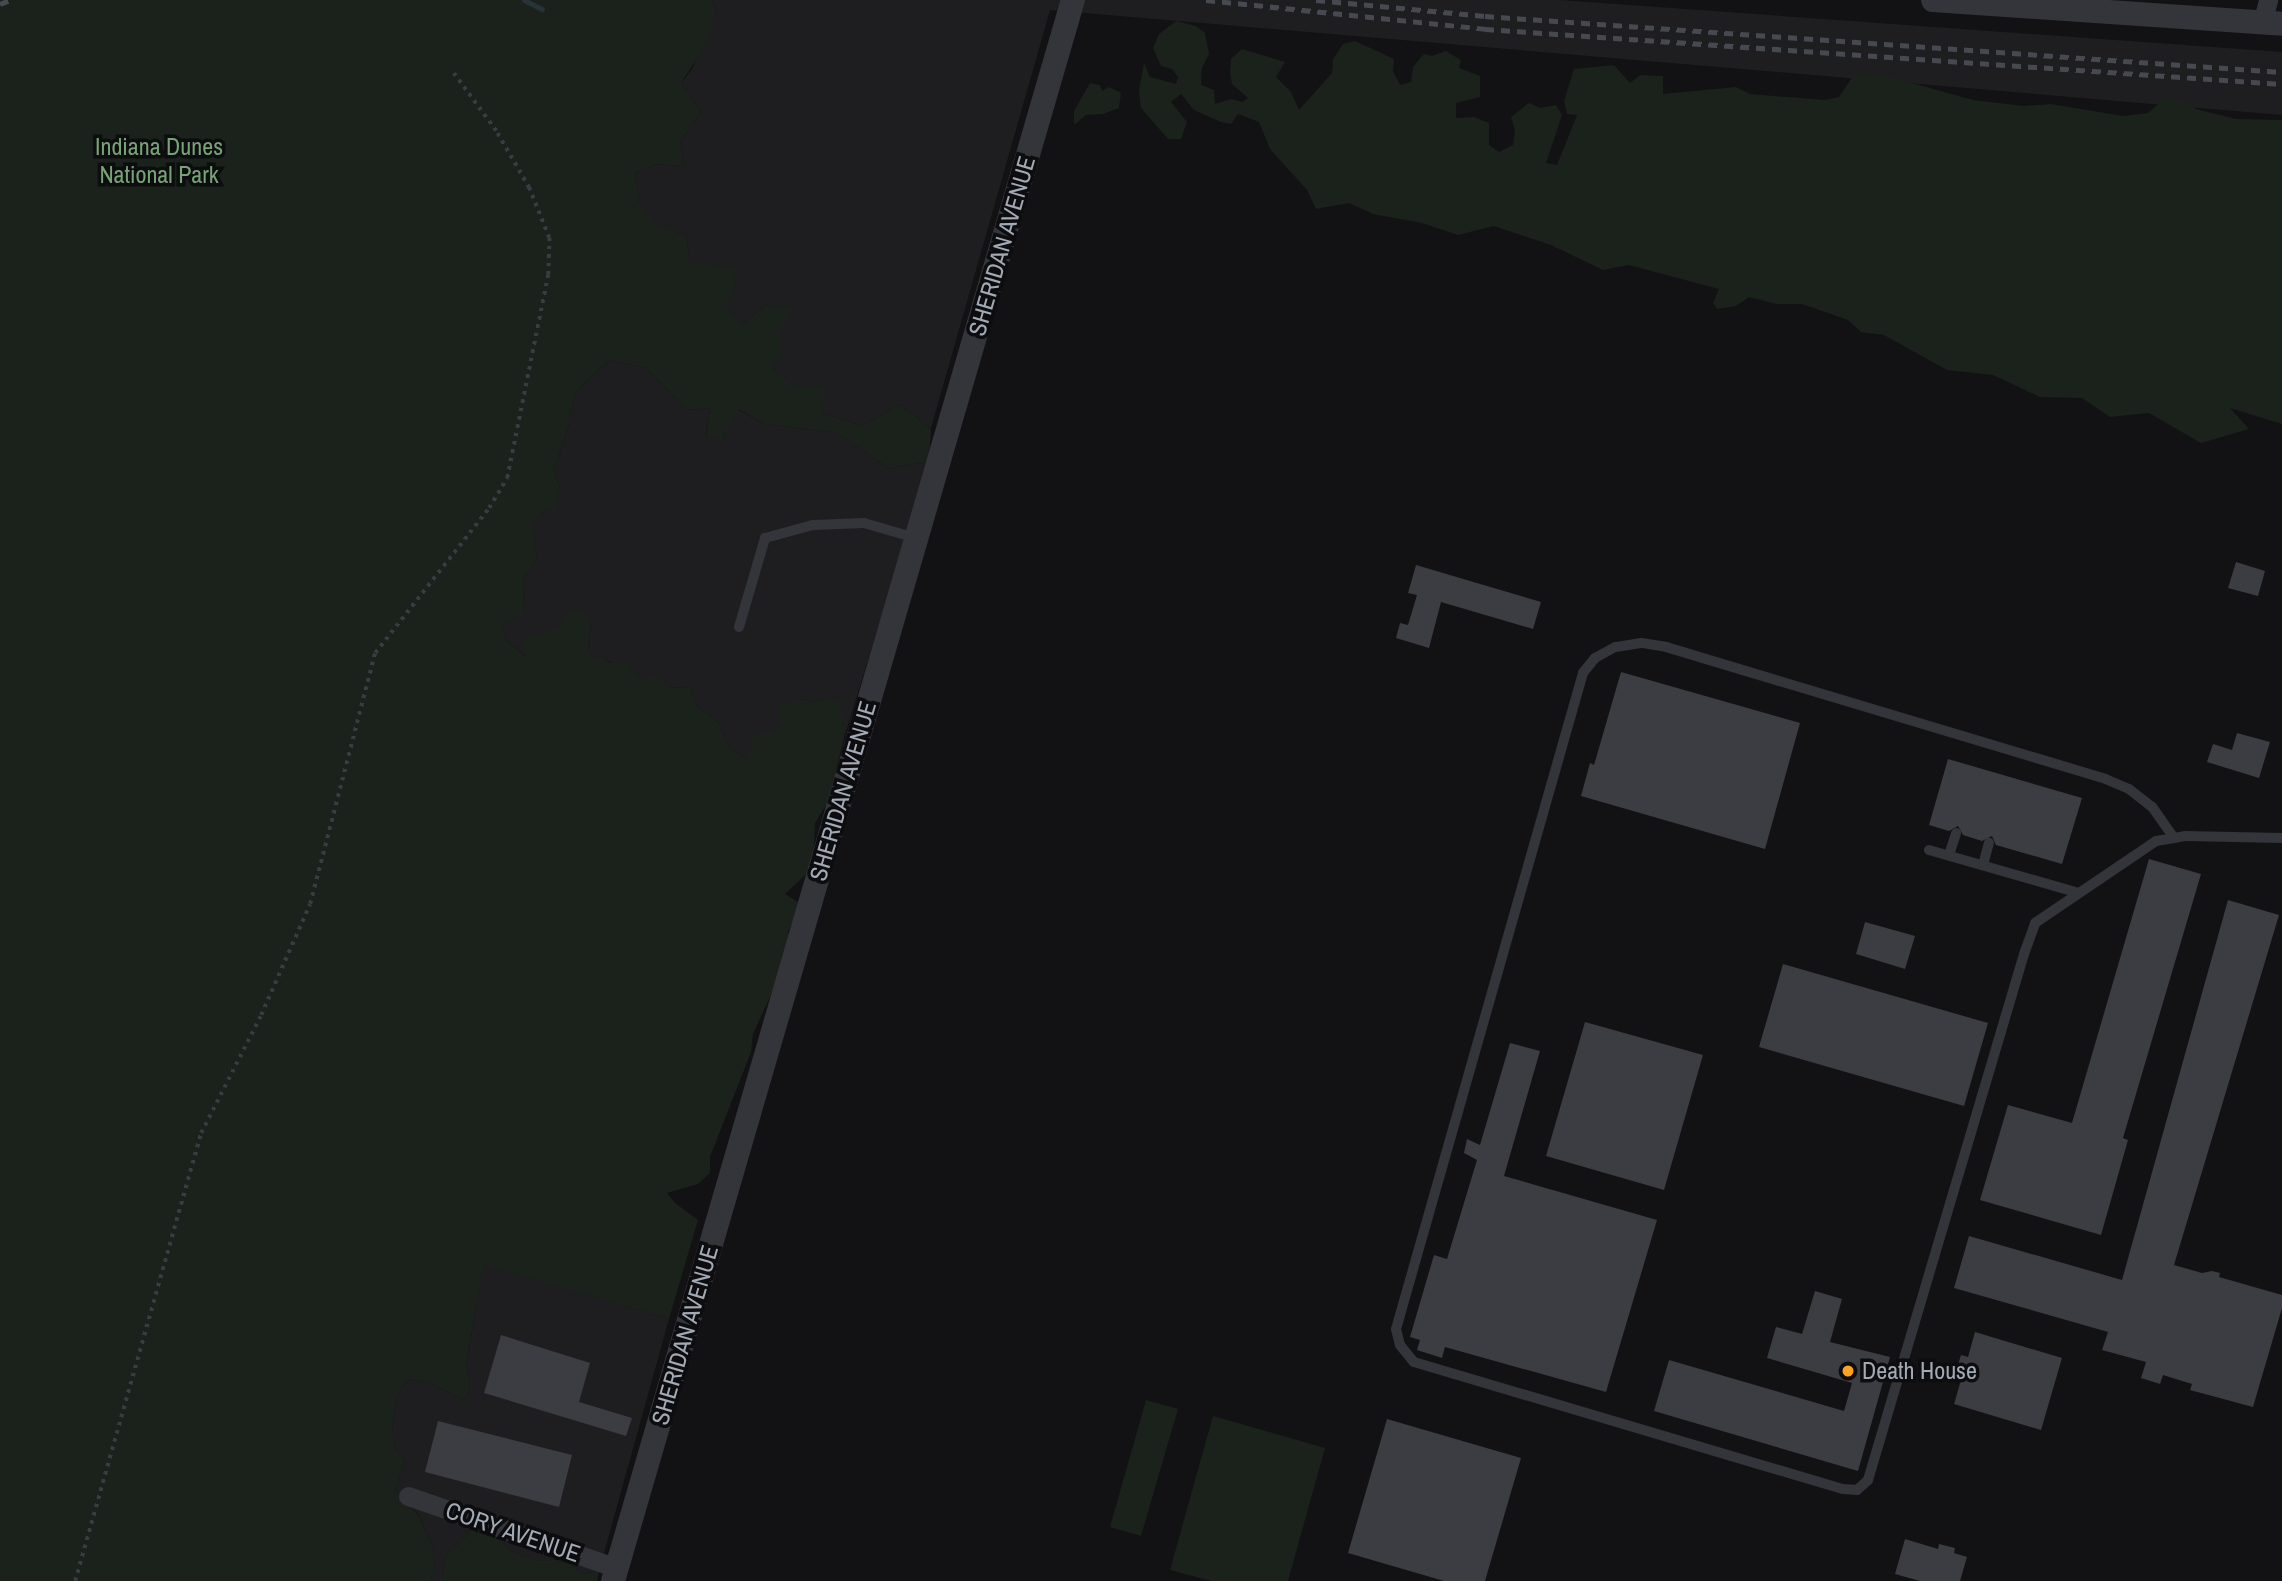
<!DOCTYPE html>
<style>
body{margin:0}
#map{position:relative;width:2282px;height:1581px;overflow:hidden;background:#121214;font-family:"Archivo Narrow",sans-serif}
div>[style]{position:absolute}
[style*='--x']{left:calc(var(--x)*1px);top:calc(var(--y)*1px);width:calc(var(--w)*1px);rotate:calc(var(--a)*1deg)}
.built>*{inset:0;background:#1e1e21}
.green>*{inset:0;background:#1a221b}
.stream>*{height:5px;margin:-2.5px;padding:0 2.5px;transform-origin:2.5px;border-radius:2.5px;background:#273339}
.building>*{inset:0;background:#3c3d42}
.path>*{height:3.5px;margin-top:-1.75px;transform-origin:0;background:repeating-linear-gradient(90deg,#393c41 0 3.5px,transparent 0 8.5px)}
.service>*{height:10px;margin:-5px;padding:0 5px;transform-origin:5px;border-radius:5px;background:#33353a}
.minor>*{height:19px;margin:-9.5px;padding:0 9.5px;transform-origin:9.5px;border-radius:9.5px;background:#33353a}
.tertiary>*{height:24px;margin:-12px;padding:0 12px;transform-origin:12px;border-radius:12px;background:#33353a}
.rail>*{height:5px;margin-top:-2.5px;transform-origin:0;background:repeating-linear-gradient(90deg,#46494f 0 9px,transparent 0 16px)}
.dots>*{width:19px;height:19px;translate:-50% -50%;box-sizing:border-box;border:4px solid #0d0d0f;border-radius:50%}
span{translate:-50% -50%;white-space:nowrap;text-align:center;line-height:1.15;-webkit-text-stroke:7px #0d0d0f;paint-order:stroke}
.park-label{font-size:24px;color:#78a377}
.street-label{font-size:24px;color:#a2aab6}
.poi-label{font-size:24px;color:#a2aab6}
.left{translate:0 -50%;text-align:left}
</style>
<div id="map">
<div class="built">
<i style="clip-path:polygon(712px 0,1560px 0,2282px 52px,2282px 115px,1050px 10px,931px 428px,899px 405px,862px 426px,822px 413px,772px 368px,767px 305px,742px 324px,725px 309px,736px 286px,690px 263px,686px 236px,652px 223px,639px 201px,635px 173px,657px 164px,684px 166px,680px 142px,701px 111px,681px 83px,692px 69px,716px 13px)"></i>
<i style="clip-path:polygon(609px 360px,646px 368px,687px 410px,710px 408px,706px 438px,723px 438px,737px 409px,765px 424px,835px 432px,888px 468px,929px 462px,844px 738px,840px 703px,830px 697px,815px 702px,799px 700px,782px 728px,747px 760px,727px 745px,719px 723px,697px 706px,690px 687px,667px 688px,643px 681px,604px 658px,593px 657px,588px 651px,591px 621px,559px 628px,528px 658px,506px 640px,502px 624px,524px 613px,523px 580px,537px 559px,531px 523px,544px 512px,560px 488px,554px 471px,568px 428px,575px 392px)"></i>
<i style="clip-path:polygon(484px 1264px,669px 1319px,599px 1571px,583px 1574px,563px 1559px,539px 1561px,512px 1551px,492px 1534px,472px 1529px,445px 1557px,442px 1581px,428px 1581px,435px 1571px,433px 1548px,419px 1515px,395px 1491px,405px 1461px,396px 1449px,392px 1427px,397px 1396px,407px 1379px,427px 1382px,465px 1400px,470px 1386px,466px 1365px)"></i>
</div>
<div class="green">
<i style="clip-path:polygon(0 0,712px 0,716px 13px,707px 43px,681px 83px,701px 111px,680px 142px,684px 166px,657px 164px,635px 173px,639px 201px,653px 223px,686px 236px,690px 263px,734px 267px,736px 286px,726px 309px,742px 324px,767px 305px,792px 307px,777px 336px,782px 354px,772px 368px,798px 389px,825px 386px,822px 413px,862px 426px,899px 405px,931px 428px,929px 462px,888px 468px,835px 432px,765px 424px,738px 409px,723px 438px,706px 438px,710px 408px,687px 410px,646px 368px,609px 360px,575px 392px,568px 428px,554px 471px,560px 488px,556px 508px,544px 512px,532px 523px,537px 559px,523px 580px,524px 614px,502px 624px,506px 640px,526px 657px,521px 639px,559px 628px,563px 616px,575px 610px,591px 621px,588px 651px,593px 657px,604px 658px,611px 663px,626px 662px,643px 681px,658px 675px,667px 688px,690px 687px,697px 706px,719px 723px,727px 745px,747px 760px,753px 736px,782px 728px,778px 707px,799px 700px,815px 702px,830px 697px,841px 703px,844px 738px,828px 802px,815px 823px,813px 868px,785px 894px,803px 905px,788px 932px,792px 948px,753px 1034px,751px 1052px,710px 1157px,710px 1173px,698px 1184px,667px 1193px,675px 1203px,698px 1220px,669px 1319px,484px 1265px,466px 1364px,470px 1386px,465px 1400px,427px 1382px,407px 1379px,397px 1396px,392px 1427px,396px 1449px,405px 1461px,395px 1491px,419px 1516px,433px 1548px,435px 1571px,428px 1581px,0 1581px)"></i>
<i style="clip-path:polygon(1176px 21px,1196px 26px,1205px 33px,1209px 54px,1202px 68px,1201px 85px,1214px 90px,1215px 104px,1231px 99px,1242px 102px,1248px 98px,1232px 84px,1230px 74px,1231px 59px,1242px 49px,1285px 62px,1276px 77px,1291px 92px,1299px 110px,1332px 73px,1333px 59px,1343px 44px,1355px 41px,1394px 59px,1393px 71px,1400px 85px,1411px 82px,1413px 67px,1424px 54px,1432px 56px,1446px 51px,1461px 60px,1459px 68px,1480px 76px,1480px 97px,1456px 103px,1456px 118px,1474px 117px,1489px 123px,1489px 145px,1499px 152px,1513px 145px,1515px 130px,1511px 117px,1529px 103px,1540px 108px,1556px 105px,1562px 115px,1546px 163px,1557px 165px,1577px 115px,1567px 114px,1564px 101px,1574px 69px,1614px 65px,1630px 83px,1640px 75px,1663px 76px,1663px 94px,1736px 87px,1750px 94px,1825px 100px,1839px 97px,1855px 73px,1890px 77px,1973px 100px,2024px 106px,2051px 104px,2123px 116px,2148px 113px,2164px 99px,2188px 102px,2196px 109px,2236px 119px,2282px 120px,2282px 424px,2230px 408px,2249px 429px,2201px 443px,2149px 413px,2110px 417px,2082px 398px,2040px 397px,1993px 375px,1947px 370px,1884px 335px,1861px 332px,1848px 320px,1802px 304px,1776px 304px,1749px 297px,1736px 306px,1717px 309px,1713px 303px,1719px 289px,1629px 265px,1603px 270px,1551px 245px,1494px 226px,1458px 235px,1422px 223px,1373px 214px,1349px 203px,1316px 209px,1307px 190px,1270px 149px,1259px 122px,1238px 114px,1231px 124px,1221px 122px,1194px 110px,1181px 94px,1171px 102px,1187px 122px,1181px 139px,1168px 139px,1141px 108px,1139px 90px,1144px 63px,1150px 77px,1176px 84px,1178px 77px,1172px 69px,1161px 66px,1153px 48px,1159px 34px)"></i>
<i style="clip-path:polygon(1090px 83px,1100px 85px,1102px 91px,1109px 87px,1121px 93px,1119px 108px,1103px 114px,1086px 115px,1074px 125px,1074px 111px)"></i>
<i style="clip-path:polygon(1146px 1400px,1178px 1409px,1141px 1536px,1110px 1527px)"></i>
<i style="clip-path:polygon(1213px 1416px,1325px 1448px,1288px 1581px,1211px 1581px,1170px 1570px)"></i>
<i style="clip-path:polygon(472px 1529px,492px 1534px,512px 1551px,539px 1561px,563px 1559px,583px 1574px,599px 1571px,597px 1581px,442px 1581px,445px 1557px)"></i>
</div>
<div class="stream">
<i style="--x:524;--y:0;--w:20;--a:27"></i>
</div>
<div class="building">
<i style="clip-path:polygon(2236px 562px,2265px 571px,2258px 596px,2228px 588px)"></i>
<i style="clip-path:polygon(1416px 565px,1541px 602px,1533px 629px,1441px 602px,1429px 648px,1396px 638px,1400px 623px,1408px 625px,1417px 595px,1408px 593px)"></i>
<i style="clip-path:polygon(1621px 672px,1800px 723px,1765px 849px,1581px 796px,1590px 763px,1594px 765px)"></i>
<i style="clip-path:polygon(2237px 733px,2270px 742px,2259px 778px,2207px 762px,2213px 744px,2232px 750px)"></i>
<i style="clip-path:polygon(1948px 759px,2082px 798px,2062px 864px,1996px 845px,1992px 836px,1982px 841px,1963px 835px,1958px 826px,1949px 831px,1929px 825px)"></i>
<i style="clip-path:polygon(2149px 859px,2201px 874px,2123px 1138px,2128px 1140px,2101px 1235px,1980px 1200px,2008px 1105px,2072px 1123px)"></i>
<i style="clip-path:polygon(2228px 900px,2279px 915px,2174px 1265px,2202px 1273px,2212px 1271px,2220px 1273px,2219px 1277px,2282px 1295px,2282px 1308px,2253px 1407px,2190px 1390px,2192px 1384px,2163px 1375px,2160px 1384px,2141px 1378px,2146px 1362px,2102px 1350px,2108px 1332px,1954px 1288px,1969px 1236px,2122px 1280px)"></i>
<i style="clip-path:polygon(1865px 922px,1915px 936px,1905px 969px,1856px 954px)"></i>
<i style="clip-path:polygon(1783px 964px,1988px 1023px,1964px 1106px,1759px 1047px)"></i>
<i style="clip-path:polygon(1585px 1022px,1703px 1055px,1664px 1190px,1546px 1156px)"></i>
<i style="clip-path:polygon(1510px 1043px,1540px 1051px,1504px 1176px,1657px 1220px,1606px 1392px,1445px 1347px,1442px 1358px,1417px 1350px,1420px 1340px,1410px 1337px,1434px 1255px,1447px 1259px,1477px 1160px,1464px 1153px,1467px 1139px,1480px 1145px)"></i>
<i style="clip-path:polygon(1815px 1291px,1842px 1299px,1830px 1342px,1890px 1357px,1858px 1471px,1654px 1411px,1669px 1360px,1844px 1411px,1852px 1383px,1767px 1358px,1776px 1327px,1802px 1334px)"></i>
<i style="clip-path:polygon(1975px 1332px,2062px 1358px,2041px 1430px,1954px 1404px,1961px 1380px,1954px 1378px,1961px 1355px,1968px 1357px)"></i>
<i style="clip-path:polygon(501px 1335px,590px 1363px,579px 1402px,632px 1418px,626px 1436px,484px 1393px)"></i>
<i style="clip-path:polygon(1387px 1419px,1521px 1458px,1485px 1581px,1444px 1581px,1348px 1553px)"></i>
<i style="clip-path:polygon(438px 1421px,572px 1455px,559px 1507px,425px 1472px)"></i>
<i style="clip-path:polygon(1905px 1539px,1938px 1549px,1939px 1544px,1955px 1548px,1954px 1553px,1967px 1557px,1960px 1581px,1920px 1581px,1895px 1574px)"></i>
</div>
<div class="path">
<i style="--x:75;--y:1581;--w:465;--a:-74.3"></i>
<i style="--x:201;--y:1133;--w:132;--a:-63"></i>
<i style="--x:261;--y:1015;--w:121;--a:-66.2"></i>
<i style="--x:310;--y:904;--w:259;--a:-75.5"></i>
<i style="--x:375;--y:653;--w:184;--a:-51.8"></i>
<i style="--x:489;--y:508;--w:35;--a:-59"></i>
<i style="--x:507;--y:478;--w:207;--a:-78.6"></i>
<i style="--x:548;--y:275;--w:37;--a:-88"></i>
<i style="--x:549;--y:238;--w:54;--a:-111.8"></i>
<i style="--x:529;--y:188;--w:66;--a:-120.1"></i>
<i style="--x:496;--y:131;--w:74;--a:-126.3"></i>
</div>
<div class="service">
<i style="--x:739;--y:627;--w:93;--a:-73.7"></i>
<i style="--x:765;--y:538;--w:50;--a:-15.2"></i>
<i style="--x:813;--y:525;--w:51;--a:-2.2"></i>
<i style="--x:864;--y:523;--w:54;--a:16.1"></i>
<i style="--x:2174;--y:838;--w:38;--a:-125"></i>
<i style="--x:2152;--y:807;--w:29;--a:-142"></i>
<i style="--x:2129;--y:789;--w:25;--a:-157"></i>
<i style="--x:2106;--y:779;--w:458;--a:-163.3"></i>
<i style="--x:1667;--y:647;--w:26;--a:-171"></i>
<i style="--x:1641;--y:643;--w:26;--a:171"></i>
<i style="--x:1615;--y:647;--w:23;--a:151"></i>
<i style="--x:1595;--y:658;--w:19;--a:129"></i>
<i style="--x:1583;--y:673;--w:682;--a:105.91"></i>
<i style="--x:1396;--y:1329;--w:16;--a:76"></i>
<i style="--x:1400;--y:1345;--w:22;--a:51"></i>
<i style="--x:1414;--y:1362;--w:447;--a:16.5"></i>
<i style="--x:1843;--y:1489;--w:14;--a:4"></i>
<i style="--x:1857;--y:1490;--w:15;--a:-42"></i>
<i style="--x:1868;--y:1480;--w:549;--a:-73.48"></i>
<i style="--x:2024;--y:954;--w:33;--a:-70"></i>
<i style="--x:2035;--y:923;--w:146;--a:-34.1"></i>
<i style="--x:2156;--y:841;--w:18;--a:-9"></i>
<i style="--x:2174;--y:838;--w:11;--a:-10"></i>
<i style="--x:2185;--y:836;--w:97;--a:1.2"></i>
<i style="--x:1929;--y:850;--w:156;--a:16"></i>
<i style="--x:1949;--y:855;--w:23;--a:-72"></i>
<i style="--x:1983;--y:865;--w:23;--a:-75"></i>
</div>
<div class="minor">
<i style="--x:2262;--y:23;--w:24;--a:-75"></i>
<i style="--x:408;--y:1496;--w:221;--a:19"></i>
</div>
<div class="tertiary">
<i style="--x:1933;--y:0;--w:350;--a:3.9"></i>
<i style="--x:613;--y:1581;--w:1647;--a:-73.78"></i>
</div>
<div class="rail">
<i style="--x:1206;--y:0;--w:281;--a:5.9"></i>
<i style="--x:1485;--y:29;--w:799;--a:3.95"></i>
<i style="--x:1316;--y:0;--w:170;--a:5.4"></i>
<i style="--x:1485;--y:16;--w:799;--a:4.02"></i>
<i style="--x:0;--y:4;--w:11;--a:-22"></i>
</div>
<div class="dots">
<i style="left:1848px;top:1371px;background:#ffa220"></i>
</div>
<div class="park-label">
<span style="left:159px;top:161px">Indiana Dunes<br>National Park</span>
</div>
<div class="street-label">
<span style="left:1002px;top:246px;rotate:-74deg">SHERIDAN AVENUE</span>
<span style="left:843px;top:791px;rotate:-74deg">SHERIDAN AVENUE</span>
<span style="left:685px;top:1335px;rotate:-74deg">SHERIDAN AVENUE</span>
<span style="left:513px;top:1532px;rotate:19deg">CORY AVENUE</span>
</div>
<div class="poi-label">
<span class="left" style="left:1862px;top:1371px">Death House</span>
</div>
</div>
